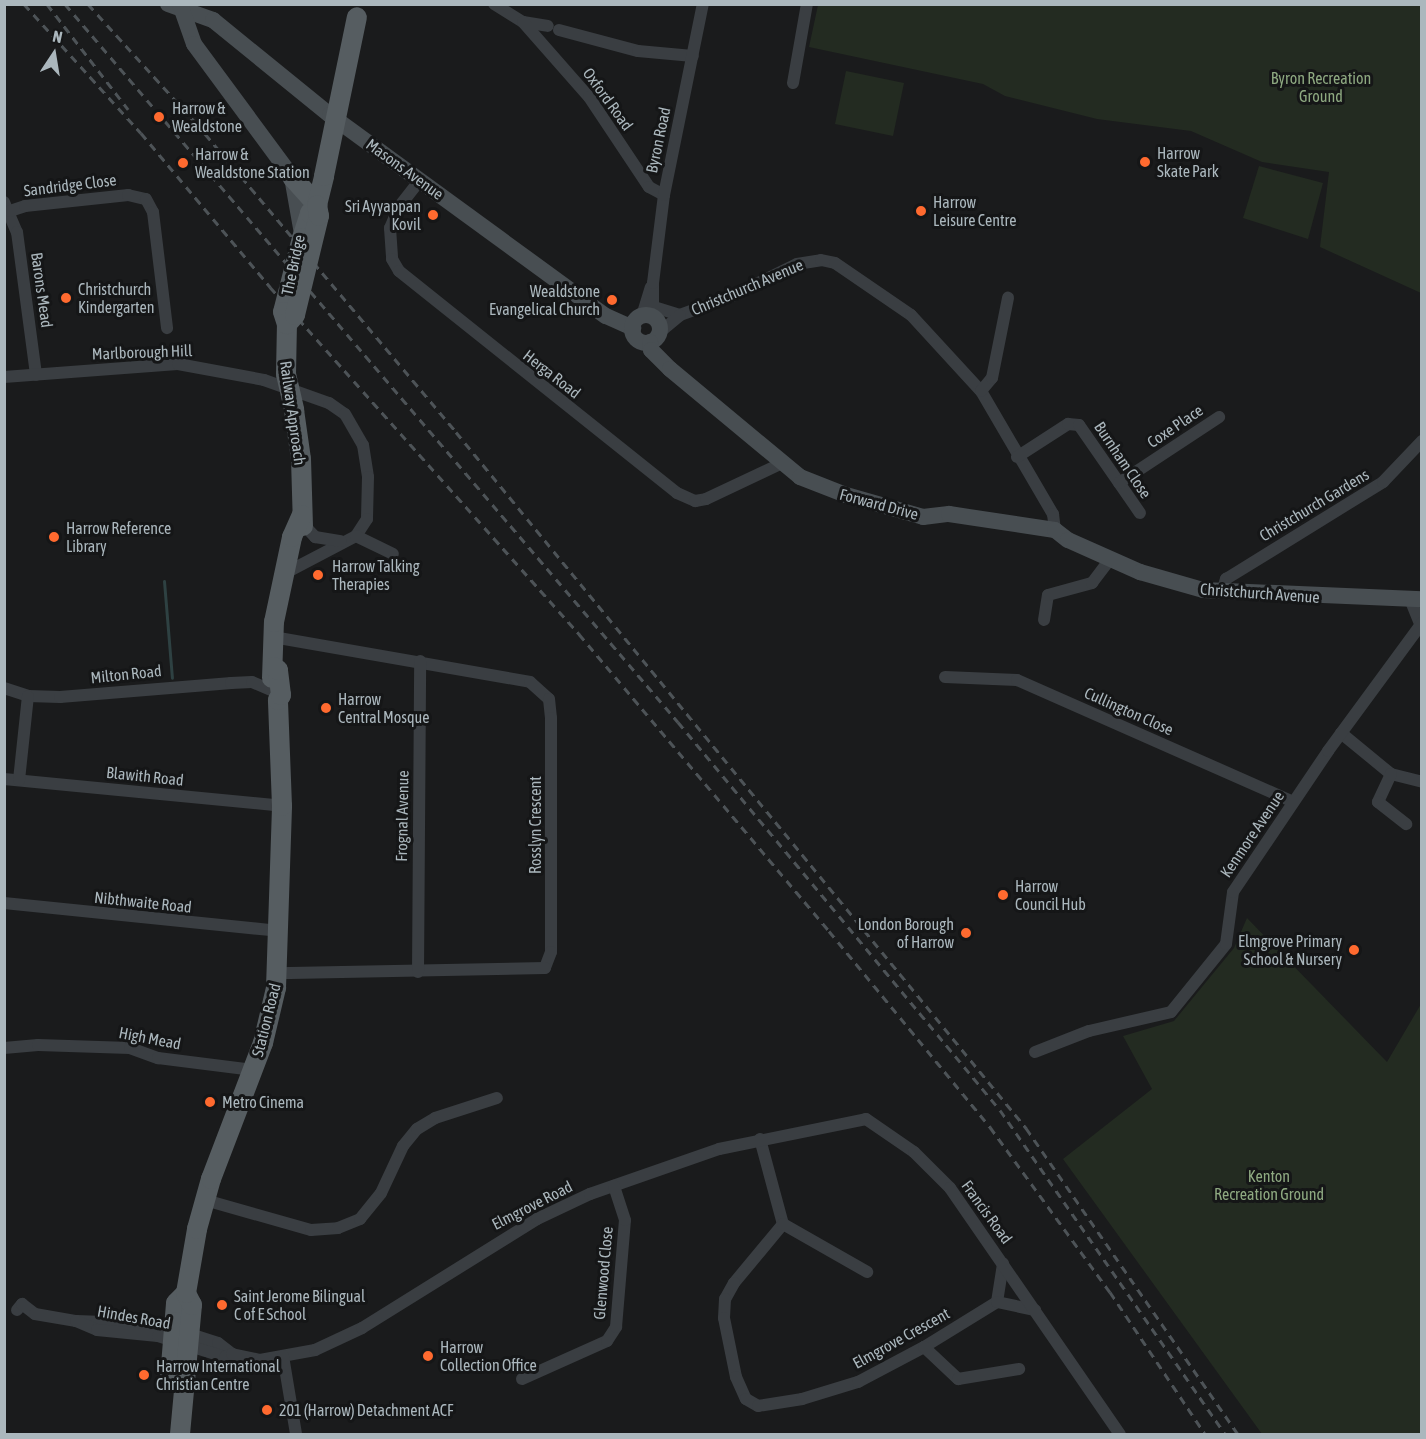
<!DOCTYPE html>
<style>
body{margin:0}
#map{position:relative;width:1426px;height:1439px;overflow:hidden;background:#1a1b1c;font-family:"Asap Condensed",sans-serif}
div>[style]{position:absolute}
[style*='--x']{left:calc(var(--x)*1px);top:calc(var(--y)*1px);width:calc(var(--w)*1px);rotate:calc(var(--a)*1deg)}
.green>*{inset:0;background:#232b21}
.stream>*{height:3px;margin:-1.5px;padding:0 1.5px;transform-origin:1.5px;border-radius:1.5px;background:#2e4142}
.street>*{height:12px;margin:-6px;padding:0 6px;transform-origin:6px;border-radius:6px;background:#3a3e42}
.secondary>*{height:16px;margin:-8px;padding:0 8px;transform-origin:8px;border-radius:8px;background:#484e52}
.secondary>.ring{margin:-8px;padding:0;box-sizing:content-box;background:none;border:16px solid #484e52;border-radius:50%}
.primary>*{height:20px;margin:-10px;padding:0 10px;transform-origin:10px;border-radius:10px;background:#565d61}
.rail>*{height:3px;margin-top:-1.5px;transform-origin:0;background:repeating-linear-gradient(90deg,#4d5357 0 8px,transparent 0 14px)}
.primary-bridge>*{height:20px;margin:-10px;padding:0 10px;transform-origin:10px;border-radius:10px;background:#565d61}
.dots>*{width:16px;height:16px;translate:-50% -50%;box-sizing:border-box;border:3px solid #151617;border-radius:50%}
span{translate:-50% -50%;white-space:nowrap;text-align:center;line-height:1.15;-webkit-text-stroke:6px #151617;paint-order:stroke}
.park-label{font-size:16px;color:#8ea981}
.street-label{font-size:16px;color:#abb7bd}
.poi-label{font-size:16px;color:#abb7bd}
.left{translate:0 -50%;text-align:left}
.right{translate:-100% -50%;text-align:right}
.frame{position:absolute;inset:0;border:6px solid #abb7bd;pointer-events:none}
.north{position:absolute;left:24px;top:24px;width:60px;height:60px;-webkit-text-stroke:4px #151617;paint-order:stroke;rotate:12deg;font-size:16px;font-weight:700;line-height:24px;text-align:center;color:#abb7bd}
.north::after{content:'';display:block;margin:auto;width:21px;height:27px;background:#abb7bd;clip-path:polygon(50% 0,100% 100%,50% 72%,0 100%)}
</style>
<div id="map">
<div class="green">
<i style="clip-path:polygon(818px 5px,1421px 5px,1421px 293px,1320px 247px,1329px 172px,1262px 162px,1191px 131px,1097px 119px,1005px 96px,983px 84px,809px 47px)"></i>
<i style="clip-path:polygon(846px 71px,904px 83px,893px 136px,835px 124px)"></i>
<i style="clip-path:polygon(1259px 166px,1323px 183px,1308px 239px,1243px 218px)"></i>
<i style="clip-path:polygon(1247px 918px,1387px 1062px,1421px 1004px,1421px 1434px,1262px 1434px,1063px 1159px,1152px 1089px,1123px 1036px,1174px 1021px,1234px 948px)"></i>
</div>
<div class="stream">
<i style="--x:164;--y:581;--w:97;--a:85.3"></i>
</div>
<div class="street">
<i style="--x:494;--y:4;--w:34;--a:32"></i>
<i style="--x:523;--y:22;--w:25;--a:9"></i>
<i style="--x:523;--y:22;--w:100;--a:48.7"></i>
<i style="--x:589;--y:97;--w:108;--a:56.3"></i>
<i style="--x:649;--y:187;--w:17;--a:28"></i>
<i style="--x:559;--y:30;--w:82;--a:14.9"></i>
<i style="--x:638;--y:51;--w:55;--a:5.2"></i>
<i style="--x:793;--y:83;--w:80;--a:-80"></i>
<i style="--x:420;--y:180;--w:34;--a:128"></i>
<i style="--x:399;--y:207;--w:23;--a:113"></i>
<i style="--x:390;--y:228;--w:31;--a:86"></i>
<i style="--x:392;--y:259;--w:14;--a:60"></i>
<i style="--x:399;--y:271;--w:356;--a:38.6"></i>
<i style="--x:677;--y:493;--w:20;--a:24"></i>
<i style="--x:695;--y:501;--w:11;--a:-10"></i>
<i style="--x:706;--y:499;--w:84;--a:-25.3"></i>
<i style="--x:4;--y:202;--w:33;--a:67"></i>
<i style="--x:17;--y:232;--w:144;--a:82.4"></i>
<i style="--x:10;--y:211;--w:16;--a:-18"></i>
<i style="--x:25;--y:206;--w:104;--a:-6.1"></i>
<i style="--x:128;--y:195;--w:18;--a:13"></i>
<i style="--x:146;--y:199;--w:15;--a:62"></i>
<i style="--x:153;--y:212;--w:117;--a:83.1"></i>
<i style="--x:654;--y:307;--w:27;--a:17"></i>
<i style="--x:680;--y:315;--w:55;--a:-20.1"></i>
<i style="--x:732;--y:296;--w:72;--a:-26.2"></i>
<i style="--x:797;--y:264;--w:24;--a:-9"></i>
<i style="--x:821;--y:260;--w:14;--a:12"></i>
<i style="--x:835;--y:263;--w:92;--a:34.4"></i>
<i style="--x:911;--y:315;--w:103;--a:47.4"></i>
<i style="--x:981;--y:391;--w:143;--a:59.7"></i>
<i style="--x:1053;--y:514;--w:16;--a:83"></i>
<i style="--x:642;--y:316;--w:30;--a:-73"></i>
<i style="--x:653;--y:317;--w:34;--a:-90"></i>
<i style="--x:653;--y:283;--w:89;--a:-82.9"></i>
<i style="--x:664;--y:195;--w:195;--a:-78.5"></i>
<i style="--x:660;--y:332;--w:26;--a:-40"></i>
<i style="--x:4;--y:377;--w:174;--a:-4.3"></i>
<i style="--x:178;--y:364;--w:87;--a:10.5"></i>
<i style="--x:264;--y:380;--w:69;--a:19.5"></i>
<i style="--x:329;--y:403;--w:19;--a:35"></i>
<i style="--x:345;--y:414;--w:36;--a:60"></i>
<i style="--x:363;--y:445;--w:32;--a:81"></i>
<i style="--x:368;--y:477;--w:42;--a:91.4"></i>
<i style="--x:367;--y:519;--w:20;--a:123"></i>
<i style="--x:356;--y:536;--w:73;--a:152.4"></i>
<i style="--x:981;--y:391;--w:17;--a:-50"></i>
<i style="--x:992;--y:378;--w:82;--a:-78.7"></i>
<i style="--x:1017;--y:457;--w:61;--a:-32.9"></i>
<i style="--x:1068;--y:424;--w:11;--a:5"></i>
<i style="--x:1079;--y:425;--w:107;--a:55.3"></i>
<i style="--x:1119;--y:483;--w:120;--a:-33.4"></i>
<i style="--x:303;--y:524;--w:18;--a:47"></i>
<i style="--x:315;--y:537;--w:26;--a:9"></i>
<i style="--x:356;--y:536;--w:41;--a:25.9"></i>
<i style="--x:1222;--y:592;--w:14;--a:-73"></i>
<i style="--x:1226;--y:579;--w:185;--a:-31.7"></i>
<i style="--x:1383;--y:482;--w:57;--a:-46.4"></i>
<i style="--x:1410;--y:599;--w:27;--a:68"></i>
<i style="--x:1044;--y:620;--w:25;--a:-81"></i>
<i style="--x:1048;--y:595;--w:46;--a:-15.3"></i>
<i style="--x:1092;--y:583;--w:30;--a:-53"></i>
<i style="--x:273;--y:637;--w:261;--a:9.9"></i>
<i style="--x:530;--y:682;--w:25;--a:42"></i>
<i style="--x:549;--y:699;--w:19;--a:84"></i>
<i style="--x:551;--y:718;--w:234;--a:90"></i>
<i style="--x:551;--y:952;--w:17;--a:111"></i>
<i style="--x:545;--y:968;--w:268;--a:178.9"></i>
<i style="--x:945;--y:677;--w:72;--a:2.4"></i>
<i style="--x:1017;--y:680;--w:302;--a:23.8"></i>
<i style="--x:4;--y:688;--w:25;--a:18"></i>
<i style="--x:28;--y:696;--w:32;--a:2"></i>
<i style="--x:60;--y:697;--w:172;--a:-4.7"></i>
<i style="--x:231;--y:683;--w:21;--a:-3"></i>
<i style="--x:252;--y:682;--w:23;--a:23"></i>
<i style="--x:1341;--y:733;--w:65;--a:39.4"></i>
<i style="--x:1391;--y:774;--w:32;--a:14"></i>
<i style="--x:1391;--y:774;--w:31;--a:115"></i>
<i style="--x:1378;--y:802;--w:36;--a:38"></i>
<i style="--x:4;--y:779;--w:279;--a:5.5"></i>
<i style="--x:19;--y:780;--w:84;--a:-83.9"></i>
<i style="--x:4;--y:903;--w:276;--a:5.8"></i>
<i style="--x:418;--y:972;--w:311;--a:-89.6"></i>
<i style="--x:4;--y:1048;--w:34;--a:-5"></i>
<i style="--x:38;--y:1045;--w:92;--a:1.9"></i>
<i style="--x:130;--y:1048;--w:30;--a:20"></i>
<i style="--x:158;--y:1058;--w:96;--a:7.2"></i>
<i style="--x:1035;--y:1052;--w:58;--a:-21.3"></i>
<i style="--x:1089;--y:1031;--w:84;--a:-13"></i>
<i style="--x:1171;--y:1012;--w:87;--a:-51"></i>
<i style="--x:1226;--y:944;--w:52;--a:-82.3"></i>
<i style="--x:1233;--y:892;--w:170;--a:-56"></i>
<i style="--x:1328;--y:751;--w:159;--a:-53.7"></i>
<i style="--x:760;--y:1139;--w:88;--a:74.9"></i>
<i style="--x:783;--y:1224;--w:77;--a:129.7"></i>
<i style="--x:734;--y:1283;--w:18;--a:119"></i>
<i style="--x:725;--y:1299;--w:19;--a:93"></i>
<i style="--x:724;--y:1318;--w:60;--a:78.5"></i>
<i style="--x:736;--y:1377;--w:24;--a:66"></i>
<i style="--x:746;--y:1399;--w:14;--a:30"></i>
<i style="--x:758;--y:1406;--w:45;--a:-9"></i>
<i style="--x:802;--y:1399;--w:59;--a:-16.9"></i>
<i style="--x:858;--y:1382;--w:75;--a:-27.9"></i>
<i style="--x:924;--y:1347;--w:86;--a:-31.7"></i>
<i style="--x:997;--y:1302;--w:39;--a:-81"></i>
<i style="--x:205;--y:1200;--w:110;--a:15.8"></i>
<i style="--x:311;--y:1230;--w:27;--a:-4"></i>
<i style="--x:338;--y:1228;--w:24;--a:-22"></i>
<i style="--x:360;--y:1219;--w:33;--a:-51"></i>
<i style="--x:381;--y:1193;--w:52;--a:-64.9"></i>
<i style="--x:403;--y:1146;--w:22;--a:-51"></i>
<i style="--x:417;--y:1129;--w:21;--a:-31"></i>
<i style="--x:435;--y:1118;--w:65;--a:-17.9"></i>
<i style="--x:783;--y:1224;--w:97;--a:29.7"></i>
<i style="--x:997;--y:1302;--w:39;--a:12"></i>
<i style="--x:17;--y:1310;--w:8;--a:-50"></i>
<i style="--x:22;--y:1304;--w:16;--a:38"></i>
<i style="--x:35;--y:1314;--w:42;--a:9.7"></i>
<i style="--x:76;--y:1321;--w:83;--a:2.1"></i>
<i style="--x:159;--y:1324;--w:62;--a:17.9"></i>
<i style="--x:218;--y:1343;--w:18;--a:38"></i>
<i style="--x:76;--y:1321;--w:23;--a:23"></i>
<i style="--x:97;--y:1330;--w:61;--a:5.6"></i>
<i style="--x:158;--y:1336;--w:70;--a:17.4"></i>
<i style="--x:225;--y:1357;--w:8;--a:-23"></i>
<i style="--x:232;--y:1354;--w:29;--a:12"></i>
<i style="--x:260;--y:1360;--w:56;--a:-10.3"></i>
<i style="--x:315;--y:1350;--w:52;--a:-25.1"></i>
<i style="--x:362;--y:1328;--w:206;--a:-31.9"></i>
<i style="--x:537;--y:1219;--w:59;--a:-25.3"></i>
<i style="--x:590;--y:1194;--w:137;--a:-19.2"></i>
<i style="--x:719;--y:1149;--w:150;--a:-11.5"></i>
<i style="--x:866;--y:1119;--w:58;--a:34.5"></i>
<i style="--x:914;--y:1152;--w:51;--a:45"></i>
<i style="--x:950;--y:1188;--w:299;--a:55.4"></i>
<i style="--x:924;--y:1347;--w:47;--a:43.3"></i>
<i style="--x:958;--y:1379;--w:62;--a:-9.3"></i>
<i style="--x:283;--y:1356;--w:79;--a:80.5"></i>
<i style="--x:522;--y:1379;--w:93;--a:-24.1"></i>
<i style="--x:607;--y:1341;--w:17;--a:-57"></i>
<i style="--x:616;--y:1327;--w:107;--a:-85.2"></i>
<i style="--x:625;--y:1220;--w:36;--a:-108"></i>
</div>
<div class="secondary">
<i style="--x:168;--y:4;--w:48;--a:19.6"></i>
<i style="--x:213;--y:20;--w:151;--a:39.1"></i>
<i style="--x:330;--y:115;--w:341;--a:36.1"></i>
<i style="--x:606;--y:316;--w:30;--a:24"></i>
<i style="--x:180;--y:4;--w:42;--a:70.7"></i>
<i style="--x:194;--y:44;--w:165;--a:53.6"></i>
<i style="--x:292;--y:177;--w:58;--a:80"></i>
<i class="ring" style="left:632px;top:315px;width:12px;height:12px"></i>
<i style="--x:650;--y:342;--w:8;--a:83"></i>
<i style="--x:651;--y:350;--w:27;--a:45"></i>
<i style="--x:670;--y:369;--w:169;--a:39.7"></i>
<i style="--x:800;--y:477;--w:49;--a:21.4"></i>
<i style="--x:846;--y:495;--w:80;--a:15.9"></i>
<i style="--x:923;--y:517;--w:26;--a:-7"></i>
<i style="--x:949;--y:514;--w:107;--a:8.6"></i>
<i style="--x:1055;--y:530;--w:16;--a:38"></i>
<i style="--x:1068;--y:540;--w:79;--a:24"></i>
<i style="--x:1140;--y:572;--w:66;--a:15.9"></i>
<i style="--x:1203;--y:590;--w:219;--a:2.4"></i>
</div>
<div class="primary">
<i style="--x:292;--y:177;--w:38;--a:48"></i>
<i style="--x:302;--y:238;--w:26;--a:-72"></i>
<i style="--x:310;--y:213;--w:11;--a:-49"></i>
<i style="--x:317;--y:205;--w:30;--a:-76"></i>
<i style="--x:286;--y:374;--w:50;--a:-88.9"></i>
<i style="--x:294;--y:410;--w:49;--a:81.9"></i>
<i style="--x:301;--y:459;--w:67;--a:88.3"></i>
<i style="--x:272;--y:678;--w:56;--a:-88"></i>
<i style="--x:274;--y:622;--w:87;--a:-78"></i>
<i style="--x:292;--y:537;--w:24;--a:-66"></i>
<i style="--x:170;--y:1378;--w:75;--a:-85.4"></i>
<i style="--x:176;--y:1303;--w:14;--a:-45"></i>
<i style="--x:180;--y:1434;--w:130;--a:-84.7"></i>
<i style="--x:192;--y:1305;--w:13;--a:-117"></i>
<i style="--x:186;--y:1293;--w:65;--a:-80.2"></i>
<i style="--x:197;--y:1229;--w:52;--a:-74.4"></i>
<i style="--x:211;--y:1179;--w:146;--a:-69.1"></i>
<i style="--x:263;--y:1043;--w:57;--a:-76.7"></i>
<i style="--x:276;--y:988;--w:182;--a:-88.1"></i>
<i style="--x:282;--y:806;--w:106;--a:-92.2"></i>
<i style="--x:278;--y:700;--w:6;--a:-59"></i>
<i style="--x:281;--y:695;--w:25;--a:-97"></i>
<i style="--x:278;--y:670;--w:5;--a:-143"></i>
</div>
<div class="rail">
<i style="--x:24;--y:4;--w:174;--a:47.8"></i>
<i style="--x:141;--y:133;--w:201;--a:50"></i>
<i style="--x:270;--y:287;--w:465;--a:48.3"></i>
<i style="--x:579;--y:634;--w:388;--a:49.9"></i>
<i style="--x:829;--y:931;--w:254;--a:50.6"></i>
<i style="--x:990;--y:1127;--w:204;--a:54"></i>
<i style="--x:1110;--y:1292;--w:171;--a:56.2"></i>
<i style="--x:47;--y:4;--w:133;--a:52.4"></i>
<i style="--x:65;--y:4;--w:944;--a:49.51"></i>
<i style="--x:678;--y:722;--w:504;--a:50.31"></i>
<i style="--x:1000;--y:1110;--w:394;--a:55.2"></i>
<i style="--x:88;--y:4;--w:161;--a:47.8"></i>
<i style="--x:196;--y:123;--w:404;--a:49.9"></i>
<i style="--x:456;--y:432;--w:900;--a:50.68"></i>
<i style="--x:1026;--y:1128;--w:372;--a:55.3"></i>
</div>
<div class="primary-bridge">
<i style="--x:324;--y:176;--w:162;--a:-78.3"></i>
<i style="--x:302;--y:238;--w:76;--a:104.4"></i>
<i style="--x:283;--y:312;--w:13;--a:72"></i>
<i style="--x:287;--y:324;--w:12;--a:-48"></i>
<i style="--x:295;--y:315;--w:102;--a:-76.4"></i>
<i style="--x:319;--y:216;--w:11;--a:-100"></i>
<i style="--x:286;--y:374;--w:37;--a:77"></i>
</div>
<div class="dots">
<i style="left:159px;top:117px;background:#ff6a2f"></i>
<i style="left:1145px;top:162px;background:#ff6a2f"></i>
<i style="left:183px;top:163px;background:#ff6a2f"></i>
<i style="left:921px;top:211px;background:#ff6a2f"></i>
<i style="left:433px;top:215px;background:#ff6a2f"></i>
<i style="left:66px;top:298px;background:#ff6a2f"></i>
<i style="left:612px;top:300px;background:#ff6a2f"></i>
<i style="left:54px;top:537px;background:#ff6a2f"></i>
<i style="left:318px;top:575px;background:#ff6a2f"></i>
<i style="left:326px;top:708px;background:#ff6a2f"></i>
<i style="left:1003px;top:895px;background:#ff6a2f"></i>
<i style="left:966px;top:933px;background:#ff6a2f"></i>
<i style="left:1354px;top:950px;background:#ff6a2f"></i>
<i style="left:210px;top:1102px;background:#ff6a2f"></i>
<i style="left:222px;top:1305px;background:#ff6a2f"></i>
<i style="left:428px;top:1356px;background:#ff6a2f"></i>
<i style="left:144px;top:1375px;background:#ff6a2f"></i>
<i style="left:267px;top:1410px;background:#ff6a2f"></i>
</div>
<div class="park-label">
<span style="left:1321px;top:87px">Byron Recreation<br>Ground</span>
<span style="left:1269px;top:1185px">Kenton<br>Recreation Ground</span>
</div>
<div class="street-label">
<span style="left:608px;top:99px;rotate:54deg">Oxford Road</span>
<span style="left:658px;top:140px;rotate:-78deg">Byron Road</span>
<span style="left:405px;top:169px;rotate:36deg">Masons Avenue</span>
<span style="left:70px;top:185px;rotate:-7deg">Sandridge Close</span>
<span style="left:293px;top:265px;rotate:-78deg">The Bridge</span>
<span style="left:747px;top:287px;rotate:-23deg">Christchurch Avenue</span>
<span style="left:42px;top:290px;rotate:82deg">Barons Mead</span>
<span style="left:142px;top:352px;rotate:-2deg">Marlborough Hill</span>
<span style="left:552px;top:374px;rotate:38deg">Herga Road</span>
<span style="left:293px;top:413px;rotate:82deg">Railway Approach</span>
<span style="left:1175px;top:426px;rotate:-34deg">Coxe Place</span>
<span style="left:1123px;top:460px;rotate:56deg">Burnham Close</span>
<span style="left:879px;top:504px;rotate:15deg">Forward Drive</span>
<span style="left:1314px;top:505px;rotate:-31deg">Christchurch Gardens</span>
<span style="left:1260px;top:593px;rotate:4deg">Christchurch Avenue</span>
<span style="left:126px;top:674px;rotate:-6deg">Milton Road</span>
<span style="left:1129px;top:711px;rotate:24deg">Cullington Close</span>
<span style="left:145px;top:776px;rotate:6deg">Blawith Road</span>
<span style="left:402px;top:816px;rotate:-89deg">Frognal Avenue</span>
<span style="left:535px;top:825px;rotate:-90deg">Rosslyn Crescent</span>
<span style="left:1252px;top:834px;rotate:-56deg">Kenmore Avenue</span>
<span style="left:143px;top:902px;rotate:6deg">Nibthwaite Road</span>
<span style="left:266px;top:1020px;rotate:-76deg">Station Road</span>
<span style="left:150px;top:1038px;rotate:11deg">High Mead</span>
<span style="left:532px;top:1205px;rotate:-27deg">Elmgrove Road</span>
<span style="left:987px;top:1212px;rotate:54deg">Francis Road</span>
<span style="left:603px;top:1273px;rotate:-85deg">Glenwood Close</span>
<span style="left:134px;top:1317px;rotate:10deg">Hindes Road</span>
<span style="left:901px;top:1338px;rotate:-29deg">Elmgrove Crescent</span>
</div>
<div class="poi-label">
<span class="left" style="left:172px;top:117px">Harrow &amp;<br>Wealdstone</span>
<span class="left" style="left:1157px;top:162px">Harrow<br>Skate Park</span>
<span class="left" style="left:195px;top:163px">Harrow &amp;<br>Wealdstone Station</span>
<span class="left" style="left:933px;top:211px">Harrow<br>Leisure Centre</span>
<span class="right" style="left:421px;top:215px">Sri Ayyappan<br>Kovil</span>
<span class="left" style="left:78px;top:298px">Christchurch<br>Kindergarten</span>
<span class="right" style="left:600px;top:300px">Wealdstone<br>Evangelical Church</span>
<span class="left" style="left:66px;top:537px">Harrow Reference<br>Library</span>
<span class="left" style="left:332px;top:575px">Harrow Talking<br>Therapies</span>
<span class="left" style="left:338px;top:708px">Harrow<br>Central Mosque</span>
<span class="left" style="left:1015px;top:895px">Harrow<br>Council Hub</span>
<span class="right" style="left:954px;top:933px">London Borough<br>of Harrow</span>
<span class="right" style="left:1342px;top:950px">Elmgrove Primary<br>School &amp; Nursery</span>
<span class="left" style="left:222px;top:1102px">Metro Cinema</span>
<span class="left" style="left:234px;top:1305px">Saint Jerome Bilingual<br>C of E School</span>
<span class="left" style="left:440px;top:1356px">Harrow<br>Collection Office</span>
<span class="left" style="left:156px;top:1375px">Harrow International<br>Christian Centre</span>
<span class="left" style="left:279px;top:1410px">201 (Harrow) Detachment ACF</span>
</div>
<div class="frame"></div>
<div class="north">N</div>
</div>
